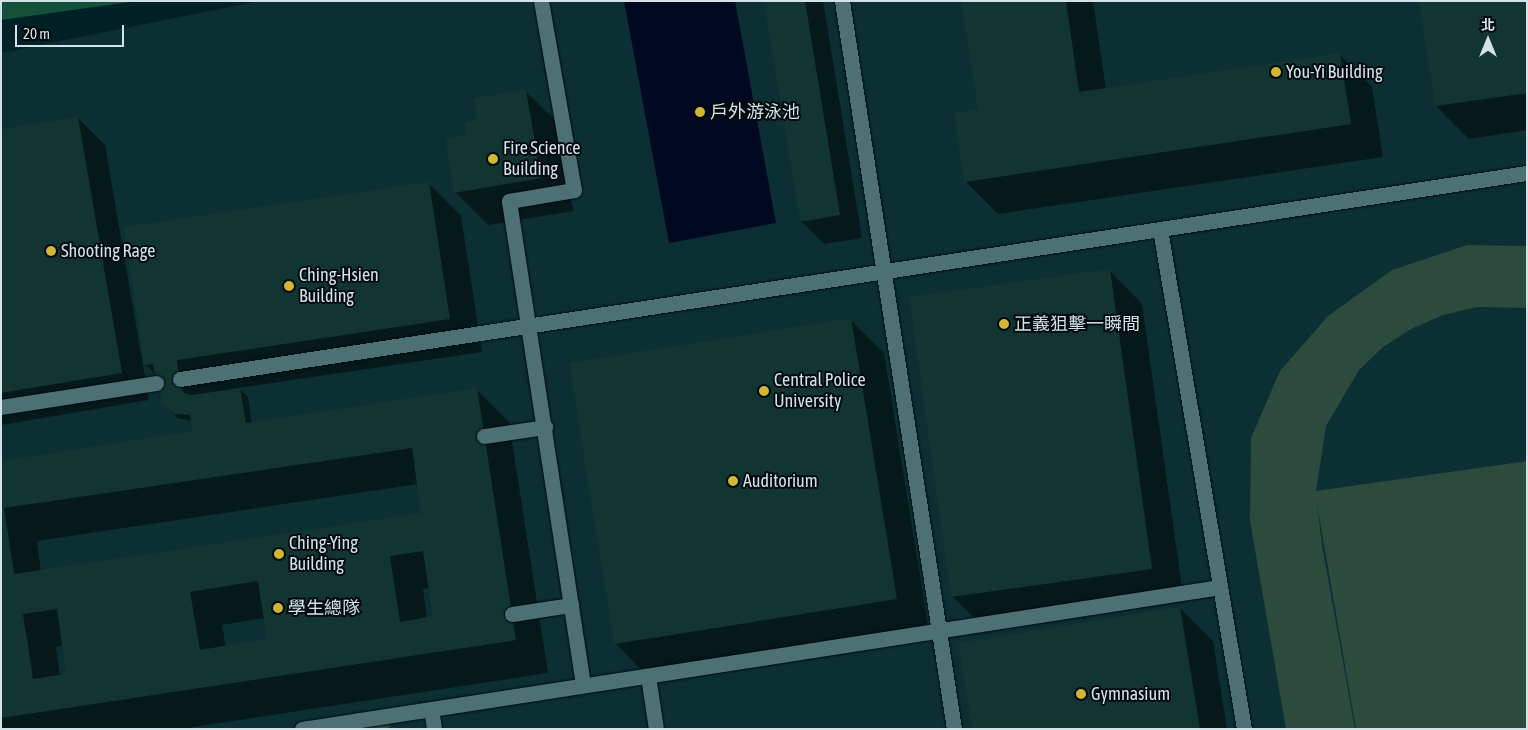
<!DOCTYPE html>
<meta charset="utf-8">
<style>
body{margin:0}
#map{position:relative;width:1528px;height:730px;overflow:hidden;background:#002126;font-family:"Asap Condensed","Noto Sans TC",sans-serif}
div>[style]{position:absolute}
[style*='--x']{left:calc(var(--x)*1px);top:calc(var(--y)*1px);width:calc(var(--w)*1px);rotate:calc(var(--a)*1deg)}
.built>*{inset:0;background:#0b2f33}
.green>*{inset:0;background:#2c4b3d}
.forest>*{inset:0;background:#14513a}
.water>*{inset:0;background:#000921}
.shadow>*{inset:0;background:#0007}
.building>*{inset:0;background:#133532}
.roads{filter:drop-shadow(0 0 1px #000a0d) drop-shadow(0 0 1px #000a0d)}
.service>*{height:15px;margin:-7.5px;padding:0 7.5px;transform-origin:7.5px;border-radius:7.5px;background:#4d7075}
.dots>*{width:14px;height:14px;translate:-50% -50%;box-sizing:border-box;border:2px solid #01090b;border-radius:50%}
span{translate:-50% -50%;white-space:nowrap;text-align:center;line-height:1.15;-webkit-text-stroke:4px #01090b;paint-order:stroke}
.poi-label{font-size:18px;color:#d1e3e6}
.left{translate:0 -50%;text-align:left}
.frame{position:absolute;inset:0;border:2px solid #d1e3e6;pointer-events:none}
.north{position:absolute;left:1463px;top:15px;width:50px;height:50px;-webkit-text-stroke:4px #01090b;paint-order:stroke;rotate:0deg;font-size:14px;font-weight:700;line-height:20px;text-align:center;color:#d1e3e6}
.north::after{content:'';display:block;margin:auto;width:18px;height:22px;background:#d1e3e6;clip-path:polygon(50% 0,100% 100%,50% 72%,0 100%)}
.scale{position:absolute;left:15px;top:25px;width:109px;height:22px;box-sizing:border-box;border:2px solid #d1e3e6;border-top:0;padding-left:6px;font-size:15px;line-height:18px;white-space:nowrap;color:#d1e3e6;-webkit-text-stroke:4px #01090b;paint-order:stroke}
</style>
<div id="map">
<div class="built">
<i style="clip-path:polygon(260px 1px,1527px 1px,1527px 729px,1px 729px,1px 53px)"></i>
</div>
<div class="green">
<i style="clip-path:polygon(1467px 245px,1527px 246px,1527px 308px,1477px 307px,1443px 315px,1411px 329px,1383px 347px,1359px 370px,1326px 426px,1316px 491px,1527px 461px,1527px 729px,1356px 729px,1317px 504px,1322px 545px,1355px 729px,1286px 729px,1250px 521px,1251px 438px,1280px 371px,1328px 316px,1392px 270px)"></i>
<i style="clip-path:polygon(389px 723px,390px 729px,351px 729px)"></i>
</div>
<div class="forest">
<i style="clip-path:polygon(1px 1px,137px 1px,1px 20px)"></i>
</div>
<div class="water">
<i style="clip-path:polygon(624px 1px,735px 1px,776px 223px,669px 243px)"></i>
</div>
<div class="shadow">
<i style="clip-path:polygon(765px 1px,823px 1px,862px 238px,824px 244px,801px 221px)"></i>
<i style="clip-path:polygon(963px 1px,1093px 1px,1106px 89px,1339px 54px,1372px 87px,1383px 157px,998px 214px,965px 181px,979px 110px)"></i>
<i style="clip-path:polygon(1527px 1px,1527px 130px,1469px 139px,1436px 106px)"></i>
<i style="clip-path:polygon(525px 91px,559px 124px,573px 211px,488px 225px,455px 192px,468px 136px,479px 121px)"></i>
<i style="clip-path:polygon(78px 118px,105px 145px,149px 400px,1px 425px,1px 131px)"></i>
<i style="clip-path:polygon(evenodd,428px 183px,461px 216px,482px 352px,239px 388px,248px 397px,252px 424px,476px 389px,509px 422px,548px 673px,181px 729px,1px 729px,1px 462px,193px 432px,192px 421px,177px 418px,160px 398px,156px 375px,145px 364px,428px 183px,418px 484px,422px 514px,41px 572px,37px 541px,418px 484px,428px 183px,430px 588px,434px 617px,427px 618px,423px 589px,430px 588px,428px 183px,265px 618px,269px 640px,226px 647px,222px 625px,265px 618px,428px 183px,63px 645px,68px 675px,60px 676px,56px 647px,63px 645px)"></i>
<i style="clip-path:polygon(1109px 270px,1142px 304px,1184px 602px,986px 629px,952px 596px)"></i>
<i style="clip-path:polygon(851px 320px,884px 353px,929px 632px,648px 677px,615px 643px)"></i>
<i style="clip-path:polygon(1180px 608px,1213px 641px,1227px 729px,973px 729px)"></i>
</div>
<div class="building">
<i style="clip-path:polygon(764px 1px,805px 1px,840px 215px,800px 222px)"></i>
<i style="clip-path:polygon(961px 1px,1066px 1px,1079px 92px,1340px 53px,1351px 124px,964px 182px,954px 113px,978px 109px)"></i>
<i style="clip-path:polygon(1419px 1px,1527px 1px,1527px 93px,1435px 106px)"></i>
<i style="clip-path:polygon(526px 90px,541px 178px,454px 193px,445px 139px,467px 135px,465px 122px,477px 120px,474px 98px)"></i>
<i style="clip-path:polygon(78px 117px,122px 373px,1px 393px,1px 129px)"></i>
<i style="clip-path:polygon(evenodd,429px 182px,450px 319px,177px 360px,180px 385px,184px 393px,192px 395px,240px 388px,246px 423px,477px 388px,516px 640px,1px 718px,1px 461px,192px 431px,190px 415px,175px 414px,162px 405px,153px 364px,144px 365px,124px 227px,429px 182px,412px 448px,421px 513px,14px 574px,4px 508px,412px 448px,429px 182px,423px 551px,433px 616px,400px 622px,390px 556px,423px 551px,429px 182px,258px 581px,267px 639px,200px 650px,190px 592px,258px 581px,429px 182px,57px 609px,66px 674px,33px 679px,23px 614px,57px 609px)"></i>
<i style="clip-path:polygon(1110px 269px,1152px 569px,951px 597px,909px 297px)"></i>
<i style="clip-path:polygon(851px 318px,897px 599px,614px 644px,569px 363px)"></i>
<i style="clip-path:polygon(1180px 607px,1200px 729px,972px 729px,958px 643px)"></i>
</div>
<div class="roads">
<div class="service">
<i style="--x:541;--y:1;--w:192;--a:80.1"></i>
<i style="--x:574;--y:190;--w:66;--a:170.4"></i>
<i style="--x:509;--y:201;--w:490;--a:81.3"></i>
<i style="--x:842;--y:1;--w:737;--a:81.25"></i>
<i style="--x:1160;--y:229;--w:507;--a:80.46"></i>
<i style="--x:180;--y:379;--w:1363;--a:-8.7"></i>
<i style="--x:1;--y:407;--w:157;--a:-8.8"></i>
<i style="--x:484;--y:436;--w:62;--a:-8.4"></i>
<i style="--x:512;--y:614;--w:60;--a:-8.7"></i>
<i style="--x:648;--y:676;--w:54;--a:81.4"></i>
<i style="--x:431;--y:709;--w:20;--a:81"></i>
<i style="--x:302;--y:729;--w:929;--a:-8.79"></i>
</div>
</div>
<div class="dots">
<i style="left:1276px;top:72px;background:#d2b735"></i>
<i style="left:700px;top:112px;background:#d2b735"></i>
<i style="left:493px;top:159px;background:#d2b735"></i>
<i style="left:51px;top:251px;background:#d2b735"></i>
<i style="left:289px;top:286px;background:#d2b735"></i>
<i style="left:1004px;top:324px;background:#d2b735"></i>
<i style="left:764px;top:391px;background:#d2b735"></i>
<i style="left:733px;top:481px;background:#d2b735"></i>
<i style="left:279px;top:554px;background:#d2b735"></i>
<i style="left:278px;top:608px;background:#d2b735"></i>
<i style="left:1081px;top:694px;background:#d2b735"></i>
</div>
<div class="poi-label">
<span class="left" style="left:1286px;top:72px">You-Yi Building</span>
<span class="left" style="left:710px;top:112px">戶外游泳池</span>
<span class="left" style="left:503px;top:159px">Fire Science<br>Building</span>
<span class="left" style="left:61px;top:251px">Shooting Rage</span>
<span class="left" style="left:299px;top:286px">Ching-Hsien<br>Building</span>
<span class="left" style="left:1014px;top:324px">正義狙擊一瞬間</span>
<span class="left" style="left:774px;top:391px">Central Police<br>University</span>
<span class="left" style="left:743px;top:481px">Auditorium</span>
<span class="left" style="left:289px;top:554px">Ching-Ying<br>Building</span>
<span class="left" style="left:288px;top:608px">學生總隊</span>
<span class="left" style="left:1091px;top:694px">Gymnasium</span>
</div>
<div class="frame"></div>
<div class="north">北</div>
<div class="scale">20 m</div>
</div>
